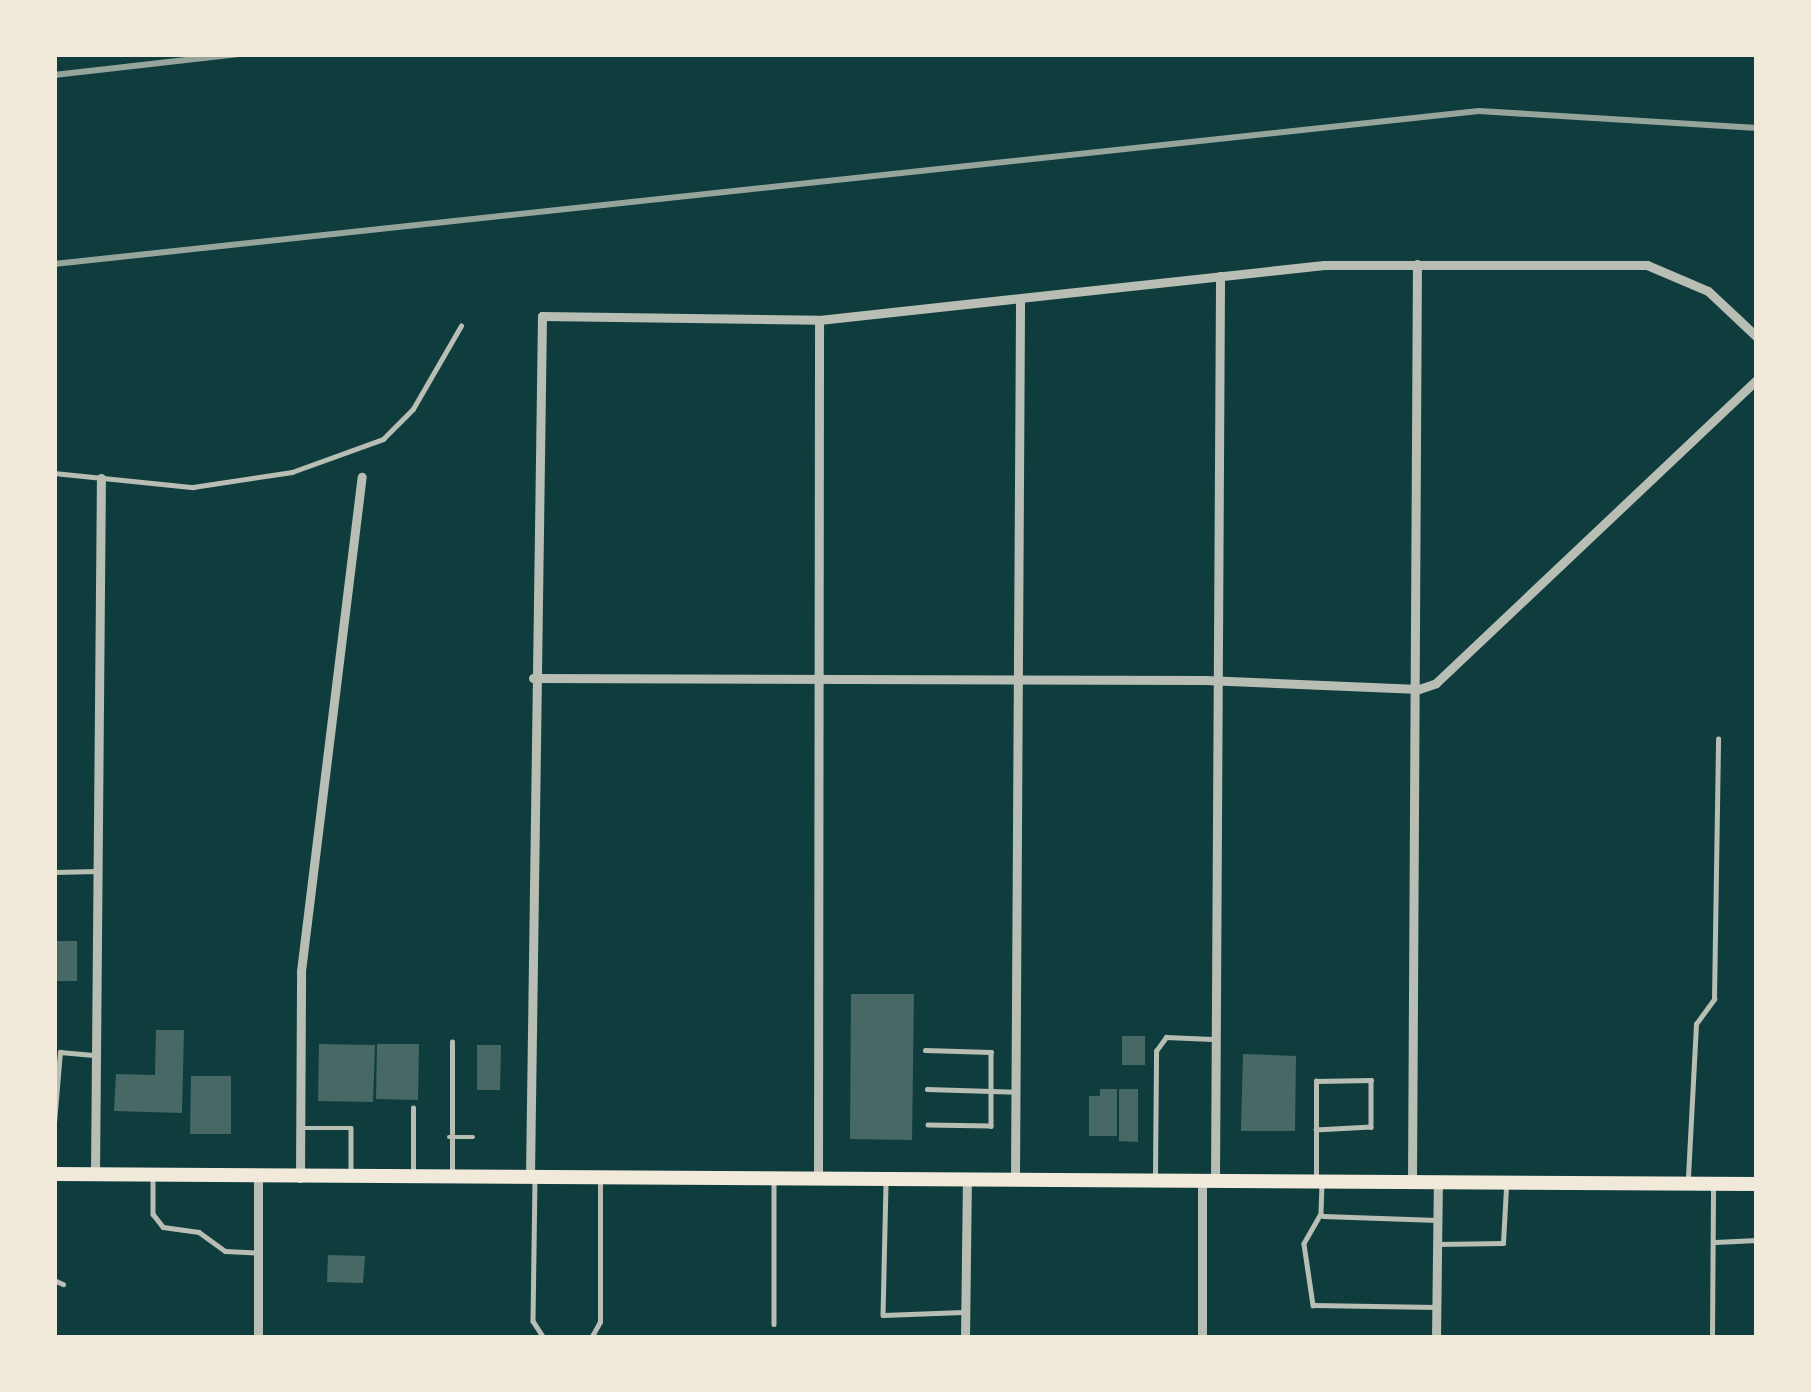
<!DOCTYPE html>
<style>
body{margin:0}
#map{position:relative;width:1811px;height:1392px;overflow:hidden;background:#0f3d3e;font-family:"Exo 2",sans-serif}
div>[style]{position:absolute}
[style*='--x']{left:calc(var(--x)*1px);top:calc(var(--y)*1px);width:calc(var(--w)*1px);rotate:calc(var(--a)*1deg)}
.building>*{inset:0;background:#486865}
.service>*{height:4.5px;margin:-2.25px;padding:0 2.25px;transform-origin:2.25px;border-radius:2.25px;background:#b8beb3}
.minor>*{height:9px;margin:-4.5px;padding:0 4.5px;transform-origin:4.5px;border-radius:4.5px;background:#b8beb3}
.primary>*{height:14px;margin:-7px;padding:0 7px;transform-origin:7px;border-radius:7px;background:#f1e9da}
.rail>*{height:6px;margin:-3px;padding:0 3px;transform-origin:3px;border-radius:3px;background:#97a49c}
span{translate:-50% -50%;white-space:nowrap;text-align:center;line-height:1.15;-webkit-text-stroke:9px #f1e9da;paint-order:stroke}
.frame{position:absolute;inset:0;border:57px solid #f1e9da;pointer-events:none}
</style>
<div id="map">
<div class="building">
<i style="clip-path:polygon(54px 941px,77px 941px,77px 981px,54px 981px)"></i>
<i style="clip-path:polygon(851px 994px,914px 994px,912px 1140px,850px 1139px)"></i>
<i style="clip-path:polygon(156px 1030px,184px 1030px,182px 1113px,114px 1111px,116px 1074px,155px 1075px)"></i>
<i style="clip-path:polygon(1122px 1036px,1145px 1036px,1145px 1065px,1122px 1065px)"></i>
<i style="clip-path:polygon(319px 1044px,375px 1045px,373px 1102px,318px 1101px)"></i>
<i style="clip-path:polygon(377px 1044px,419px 1044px,418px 1100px,376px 1099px)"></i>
<i style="clip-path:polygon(477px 1045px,501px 1045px,500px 1090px,477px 1090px)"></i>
<i style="clip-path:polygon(1243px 1054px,1296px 1056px,1295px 1131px,1241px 1131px)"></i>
<i style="clip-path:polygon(191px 1076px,231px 1076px,231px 1134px,190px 1134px)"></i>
<i style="clip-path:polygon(1100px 1089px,1117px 1089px,1117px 1136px,1089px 1136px,1089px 1096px,1100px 1096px)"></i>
<i style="clip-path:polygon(1119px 1089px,1138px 1089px,1138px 1142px,1119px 1141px)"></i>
<i style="clip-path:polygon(328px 1255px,365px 1256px,363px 1283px,327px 1282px)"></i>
</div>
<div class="service">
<i style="--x:54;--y:473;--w:140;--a:5.8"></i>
<i style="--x:193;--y:487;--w:100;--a:-8.6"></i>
<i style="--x:292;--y:472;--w:97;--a:-19.9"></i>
<i style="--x:383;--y:439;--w:42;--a:-45"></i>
<i style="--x:413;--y:409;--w:96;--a:-60"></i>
<i style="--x:54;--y:872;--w:44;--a:-1.3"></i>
<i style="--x:925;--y:1050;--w:66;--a:1.7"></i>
<i style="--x:991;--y:1052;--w:39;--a:90"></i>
<i style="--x:991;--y:1091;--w:24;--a:2"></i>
<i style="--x:927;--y:1089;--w:64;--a:1.8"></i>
<i style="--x:991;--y:1091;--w:35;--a:90"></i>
<i style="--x:991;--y:1126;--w:63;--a:-179.1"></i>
<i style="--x:54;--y:1123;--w:71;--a:-85.2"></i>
<i style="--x:60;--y:1052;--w:36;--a:5"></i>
<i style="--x:300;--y:1128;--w:51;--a:0"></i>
<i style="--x:351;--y:1128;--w:46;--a:90"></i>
<i style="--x:449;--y:1137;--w:24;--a:0"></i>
<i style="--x:413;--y:1174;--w:66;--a:-90"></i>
<i style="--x:452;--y:1174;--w:132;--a:-90"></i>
<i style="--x:1155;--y:1174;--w:123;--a:-89.5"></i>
<i style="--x:1156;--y:1051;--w:17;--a:-54"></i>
<i style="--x:1166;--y:1037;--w:46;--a:2.5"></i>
<i style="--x:1688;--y:1177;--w:153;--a:-87"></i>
<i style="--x:1696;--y:1024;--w:31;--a:-54"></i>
<i style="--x:1714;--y:999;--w:260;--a:-89.1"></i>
<i style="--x:153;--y:1178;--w:36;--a:90"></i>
<i style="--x:153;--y:1214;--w:16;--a:52"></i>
<i style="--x:163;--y:1227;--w:36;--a:8"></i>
<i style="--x:199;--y:1232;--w:32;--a:36"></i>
<i style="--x:225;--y:1251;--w:33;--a:3"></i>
<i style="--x:535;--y:1179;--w:142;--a:90.8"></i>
<i style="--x:533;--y:1321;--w:20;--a:57"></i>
<i style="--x:774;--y:1179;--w:145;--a:90"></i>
<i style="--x:1316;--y:1180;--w:99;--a:-90"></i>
<i style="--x:1316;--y:1081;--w:55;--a:-1"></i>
<i style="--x:1371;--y:1080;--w:47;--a:90"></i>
<i style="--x:1371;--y:1127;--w:55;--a:176.9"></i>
<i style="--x:886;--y:1184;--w:131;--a:91.3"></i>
<i style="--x:883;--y:1315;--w:80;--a:-2.1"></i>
<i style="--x:1322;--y:1184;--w:30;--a:92"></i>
<i style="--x:1321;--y:1214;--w:34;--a:120"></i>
<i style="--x:1304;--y:1244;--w:62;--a:81.6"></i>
<i style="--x:1313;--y:1305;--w:123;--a:0.9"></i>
<i style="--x:1323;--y:1216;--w:114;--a:2"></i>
<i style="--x:1715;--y:1242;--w:42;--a:-2.7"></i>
<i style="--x:1438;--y:1244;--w:65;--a:-0.9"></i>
<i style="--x:1503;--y:1243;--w:55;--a:-86.9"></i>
<i style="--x:54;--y:1280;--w:10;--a:24"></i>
<i style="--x:1712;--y:1337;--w:148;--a:-89.6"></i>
<i style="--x:591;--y:1338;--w:18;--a:-61"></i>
<i style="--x:600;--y:1322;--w:140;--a:-90"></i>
</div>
<div class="minor">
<i style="--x:533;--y:678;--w:672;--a:0.17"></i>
<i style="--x:1205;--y:680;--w:214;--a:2.4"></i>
<i style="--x:1419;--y:689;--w:18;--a:-19"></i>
<i style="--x:1436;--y:683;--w:442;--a:-43.4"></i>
<i style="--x:95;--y:1174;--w:696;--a:-89.51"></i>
<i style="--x:530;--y:1175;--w:859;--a:-89.2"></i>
<i style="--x:542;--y:316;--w:277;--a:0.8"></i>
<i style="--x:819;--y:320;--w:508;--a:-6.22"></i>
<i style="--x:1324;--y:265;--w:323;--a:0"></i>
<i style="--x:1647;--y:265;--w:66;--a:23.1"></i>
<i style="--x:1708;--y:291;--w:67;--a:43.2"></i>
<i style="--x:300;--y:1178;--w:207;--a:-89.7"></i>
<i style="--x:301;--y:971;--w:498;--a:-83"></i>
<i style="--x:1015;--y:1178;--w:877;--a:-89.67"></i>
<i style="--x:818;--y:1180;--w:860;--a:-89.93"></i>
<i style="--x:1215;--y:1181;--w:905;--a:-89.68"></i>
<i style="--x:1412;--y:1181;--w:917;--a:-89.69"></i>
<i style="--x:258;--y:1338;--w:160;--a:-90"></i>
<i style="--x:965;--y:1338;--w:161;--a:-89.3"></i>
<i style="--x:1202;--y:1338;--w:157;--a:-90"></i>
<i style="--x:1436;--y:1338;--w:157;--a:-89.3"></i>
</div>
<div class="primary">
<i style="--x:54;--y:1174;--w:1703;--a:0.34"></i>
</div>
<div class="rail">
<i style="--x:54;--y:75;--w:186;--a:-6.5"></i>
<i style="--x:54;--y:264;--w:1433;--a:-6.13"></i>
<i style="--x:1479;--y:111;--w:279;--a:3.5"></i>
</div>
<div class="frame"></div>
</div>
